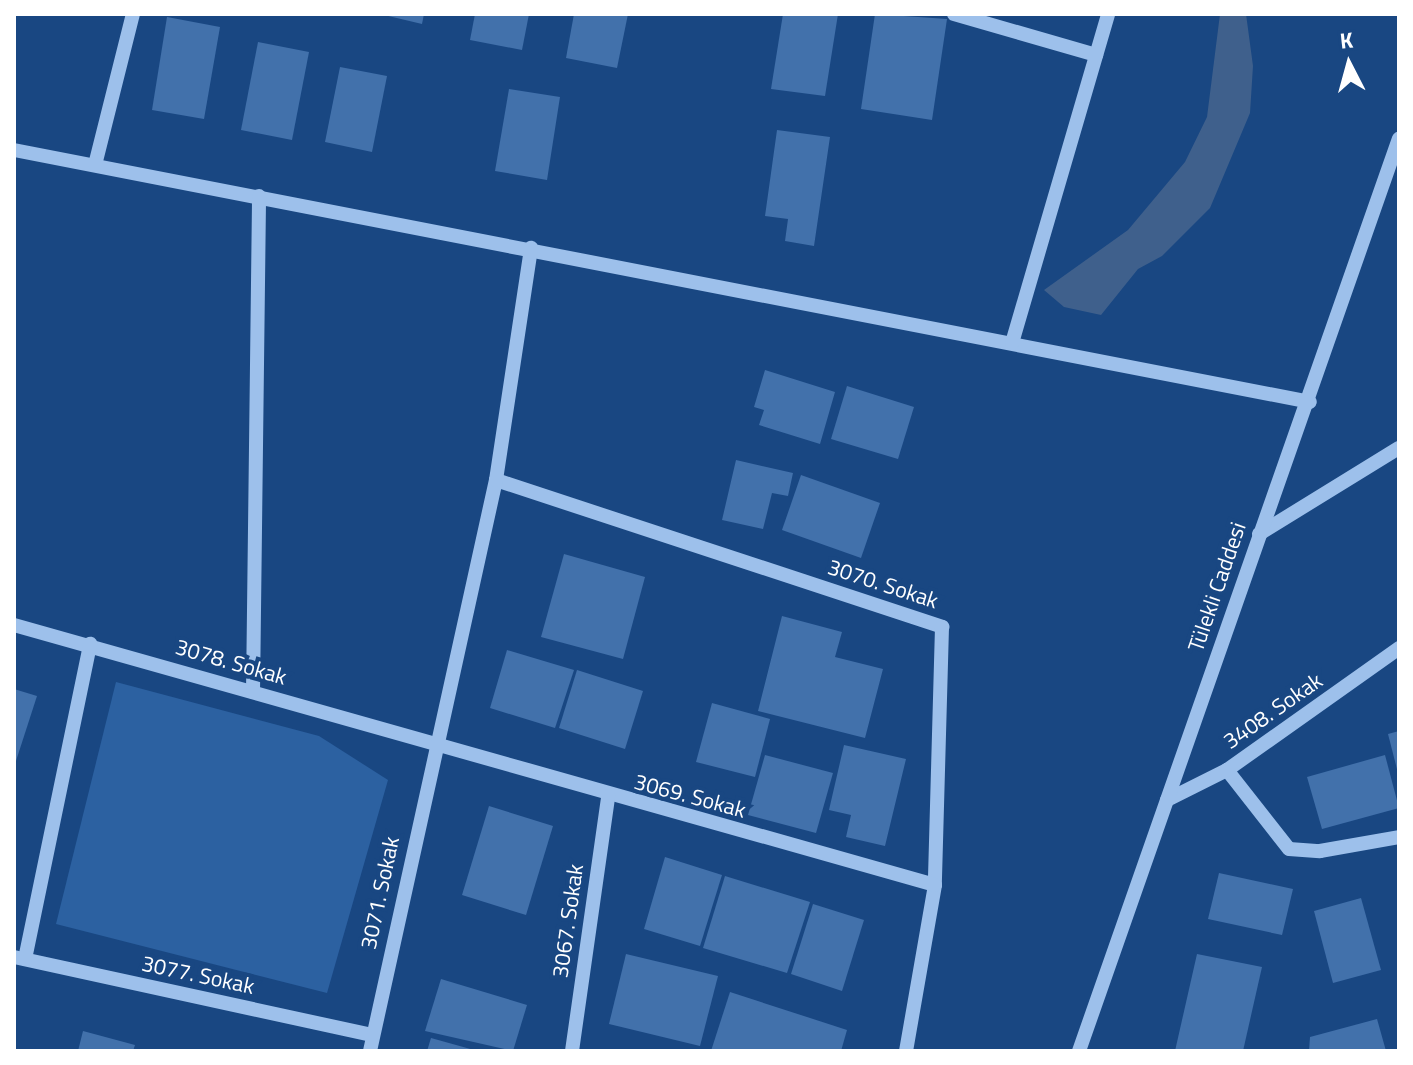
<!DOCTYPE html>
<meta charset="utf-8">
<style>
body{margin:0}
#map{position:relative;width:1413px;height:1065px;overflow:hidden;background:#194782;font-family:"Titillium Web",sans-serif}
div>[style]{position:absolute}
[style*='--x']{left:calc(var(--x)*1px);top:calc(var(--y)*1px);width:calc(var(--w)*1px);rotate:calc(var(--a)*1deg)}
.green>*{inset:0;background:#2c61a1}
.water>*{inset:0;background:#3f608c}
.building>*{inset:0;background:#4271ab}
.minor>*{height:14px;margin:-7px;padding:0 7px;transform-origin:7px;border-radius:7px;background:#9dc0eb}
span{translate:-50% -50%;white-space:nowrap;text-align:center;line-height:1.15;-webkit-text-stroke:8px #194782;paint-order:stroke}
.street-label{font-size:22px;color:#fff}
.frame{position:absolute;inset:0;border:16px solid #fff;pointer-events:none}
.north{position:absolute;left:1309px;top:24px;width:80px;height:80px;-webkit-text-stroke:6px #194782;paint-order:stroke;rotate:354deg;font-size:22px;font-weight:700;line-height:32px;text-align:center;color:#fff}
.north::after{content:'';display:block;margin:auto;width:28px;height:36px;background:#fff;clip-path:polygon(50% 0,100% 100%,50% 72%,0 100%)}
</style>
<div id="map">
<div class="green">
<i style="clip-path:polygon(116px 682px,319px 736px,388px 780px,327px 993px,56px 924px)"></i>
</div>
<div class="water">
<i style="clip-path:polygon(1220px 14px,1246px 14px,1253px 66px,1250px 113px,1210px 208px,1162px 256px,1138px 269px,1101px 315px,1064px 307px,1044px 290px,1128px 230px,1185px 162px,1207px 117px)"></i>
</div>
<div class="building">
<i style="clip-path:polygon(380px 14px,424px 14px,422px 24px)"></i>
<i style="clip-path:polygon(475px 14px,529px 14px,522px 50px,470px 40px)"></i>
<i style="clip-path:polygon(574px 14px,628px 14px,617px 68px,566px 58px)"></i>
<i style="clip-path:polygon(783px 14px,838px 14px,825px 96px,771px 89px)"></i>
<i style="clip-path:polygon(875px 14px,947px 19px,932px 120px,861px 109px)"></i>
<i style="clip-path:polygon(167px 17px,220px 27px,204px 119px,152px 110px)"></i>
<i style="clip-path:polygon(258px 42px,309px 52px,292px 140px,241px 130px)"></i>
<i style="clip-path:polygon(340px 67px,387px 76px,372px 152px,325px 142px)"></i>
<i style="clip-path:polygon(509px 89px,560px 97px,547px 180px,495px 171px)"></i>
<i style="clip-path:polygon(777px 130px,830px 137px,814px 246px,785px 241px,788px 219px,765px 216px)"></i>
<i style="clip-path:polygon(765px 370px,835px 392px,820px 444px,759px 425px,764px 410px,754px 407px)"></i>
<i style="clip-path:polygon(847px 386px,914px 407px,898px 459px,831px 439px)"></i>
<i style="clip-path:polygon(736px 460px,793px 473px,788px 496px,772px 493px,763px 529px,722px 520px)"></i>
<i style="clip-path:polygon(801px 475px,880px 503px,861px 558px,782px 530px)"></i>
<i style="clip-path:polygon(564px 554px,645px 577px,623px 659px,541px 637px)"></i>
<i style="clip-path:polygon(782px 616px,842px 632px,835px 657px,883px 669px,865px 738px,758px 711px)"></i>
<i style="clip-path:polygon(507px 650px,574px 670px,555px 728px,490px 708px)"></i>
<i style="clip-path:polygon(577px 670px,643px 691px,625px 749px,559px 728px)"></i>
<i style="clip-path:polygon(14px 689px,37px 696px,15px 764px,14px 764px)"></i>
<i style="clip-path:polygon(712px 703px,770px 719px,755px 777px,696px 762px)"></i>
<i style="clip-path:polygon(1399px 731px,1399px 773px,1398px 773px,1388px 734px)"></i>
<i style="clip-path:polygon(844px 745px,906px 759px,885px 846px,846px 837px,851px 815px,829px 810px)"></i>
<i style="clip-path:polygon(765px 755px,833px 773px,816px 833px,748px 815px)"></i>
<i style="clip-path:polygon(1385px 755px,1399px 808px,1322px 829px,1307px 777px)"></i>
<i style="clip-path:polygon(489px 806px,553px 826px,526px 915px,462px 895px)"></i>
<i style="clip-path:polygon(665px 857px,722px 875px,700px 946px,644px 929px)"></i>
<i style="clip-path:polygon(1219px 873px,1293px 889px,1282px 935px,1208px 919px)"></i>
<i style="clip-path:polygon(725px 876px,810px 902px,787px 973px,703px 948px)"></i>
<i style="clip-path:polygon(1361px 898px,1381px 970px,1333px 983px,1314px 911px)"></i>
<i style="clip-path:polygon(813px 904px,864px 920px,842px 991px,791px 974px)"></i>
<i style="clip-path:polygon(626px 954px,718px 976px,700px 1046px,609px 1024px)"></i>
<i style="clip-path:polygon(1197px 954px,1262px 967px,1243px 1051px,1175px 1051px)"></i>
<i style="clip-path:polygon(441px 979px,527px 1005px,513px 1051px,425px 1031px)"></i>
<i style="clip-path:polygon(730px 992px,847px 1030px,841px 1051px,711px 1051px)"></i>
<i style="clip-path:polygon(1377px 1019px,1386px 1051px,1309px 1051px,1310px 1037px)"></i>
<i style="clip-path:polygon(83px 1031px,135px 1045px,133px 1051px,78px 1051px)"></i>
<i style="clip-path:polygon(431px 1038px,474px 1050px,474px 1051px,427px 1051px)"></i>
</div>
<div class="minor">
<i style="--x:954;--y:14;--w:148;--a:16.1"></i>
<i style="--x:14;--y:150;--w:1320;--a:11"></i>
<i style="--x:95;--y:165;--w:156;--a:-75.9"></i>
<i style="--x:1012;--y:343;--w:343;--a:-73.7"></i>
<i style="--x:496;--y:480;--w:470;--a:18.2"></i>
<i style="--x:942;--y:627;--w:258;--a:91.6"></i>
<i style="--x:935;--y:885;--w:169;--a:99.9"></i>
<i style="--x:1259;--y:534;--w:164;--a:-31.6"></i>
<i style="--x:14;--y:625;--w:957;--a:15.76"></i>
<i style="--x:253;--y:692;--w:496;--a:-89.3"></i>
<i style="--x:1227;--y:770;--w:100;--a:51.9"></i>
<i style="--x:1289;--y:849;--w:31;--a:4"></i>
<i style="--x:1320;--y:851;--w:80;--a:-10"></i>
<i style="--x:1167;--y:800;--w:67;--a:-26.6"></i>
<i style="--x:1227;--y:770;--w:211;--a:-35.3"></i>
<i style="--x:14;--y:957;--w:367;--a:12.3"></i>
<i style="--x:25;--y:959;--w:322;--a:-78.3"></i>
<i style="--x:370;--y:1051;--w:585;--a:-77.56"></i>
<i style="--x:496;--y:480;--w:235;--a:-81.4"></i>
<i style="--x:572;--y:1051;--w:257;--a:-81.9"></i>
<i style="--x:1079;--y:1051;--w:967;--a:-70.68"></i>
</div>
<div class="street-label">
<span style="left:883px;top:584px;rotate:18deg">3070. Sokak</span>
<span style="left:1217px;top:587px;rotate:-71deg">Tülekli Caddesi</span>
<span style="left:231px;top:662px;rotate:16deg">3078. Sokak</span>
<span style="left:1273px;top:711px;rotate:-35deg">3408. Sokak</span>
<span style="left:690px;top:796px;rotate:15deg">3069. Sokak</span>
<span style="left:380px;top:893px;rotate:-78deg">3071. Sokak</span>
<span style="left:568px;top:921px;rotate:-82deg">3067. Sokak</span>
<span style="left:198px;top:975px;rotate:12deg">3077. Sokak</span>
</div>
<div class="frame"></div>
<div class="north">K</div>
</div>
